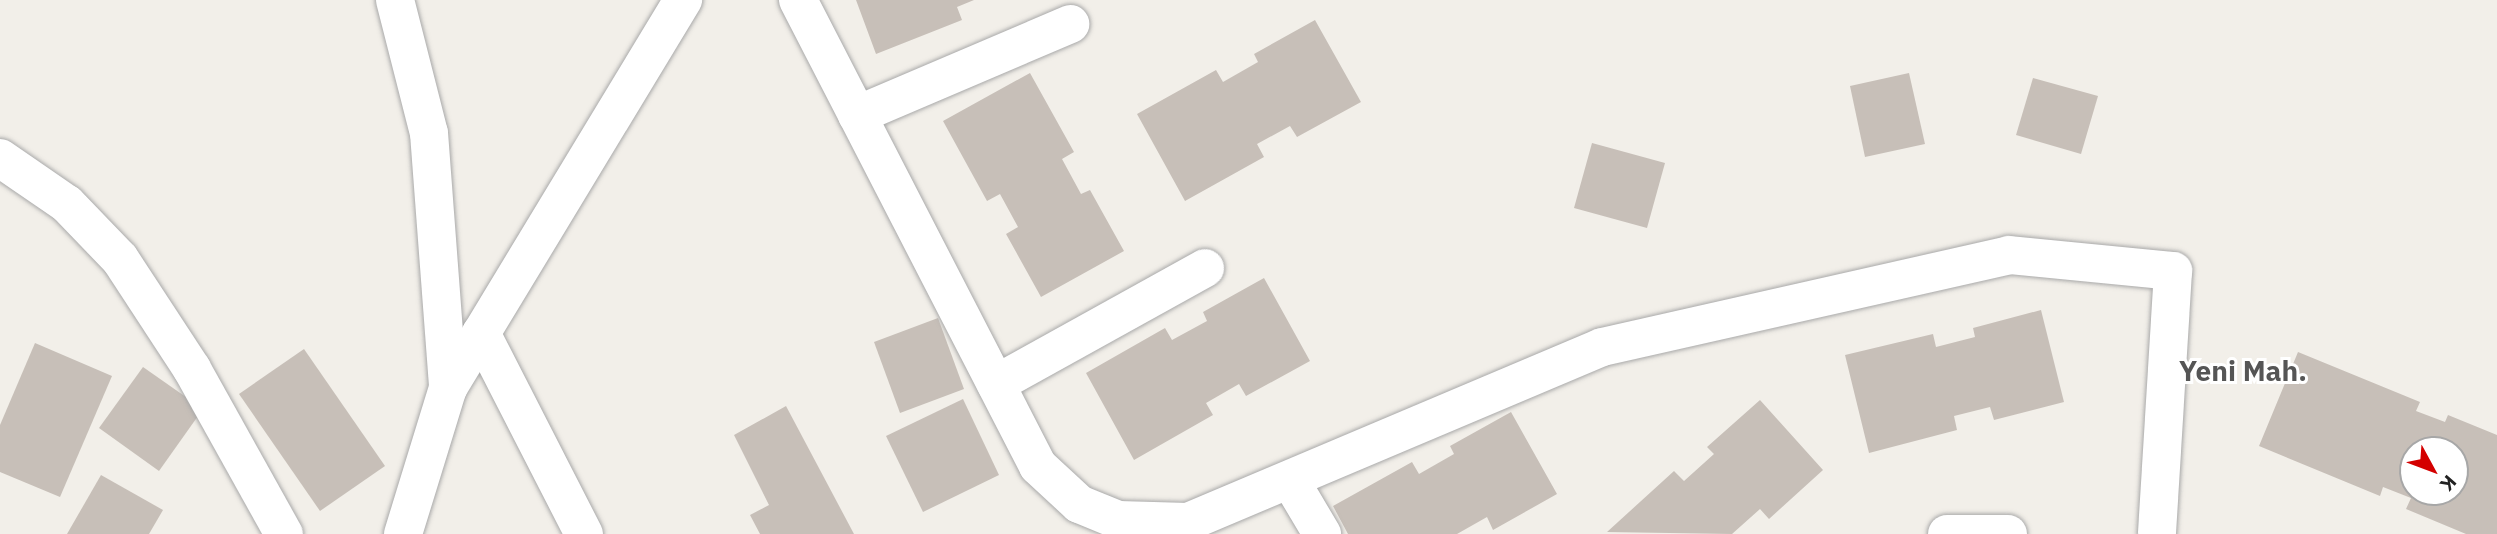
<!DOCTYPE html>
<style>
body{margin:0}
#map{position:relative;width:2497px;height:534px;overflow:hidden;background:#f2efe9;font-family:"IBM Plex Sans",sans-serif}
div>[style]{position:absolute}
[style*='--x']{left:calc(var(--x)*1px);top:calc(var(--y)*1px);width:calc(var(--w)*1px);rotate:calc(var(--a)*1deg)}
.building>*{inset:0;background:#c7bfb8}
.roads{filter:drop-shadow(0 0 2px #a9a9a9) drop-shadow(0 0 2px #a9a9a9)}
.minor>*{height:38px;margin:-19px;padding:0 19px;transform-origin:19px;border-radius:19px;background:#fff}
.tertiary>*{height:38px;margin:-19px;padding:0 19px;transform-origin:19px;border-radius:19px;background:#fff}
span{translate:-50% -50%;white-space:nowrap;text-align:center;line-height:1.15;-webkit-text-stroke:6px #fff;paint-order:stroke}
.district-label{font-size:28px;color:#555;font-weight:700}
.north{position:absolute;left:2399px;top:436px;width:70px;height:70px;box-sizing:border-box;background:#fff;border:2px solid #a7a7a7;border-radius:50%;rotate:131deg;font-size:19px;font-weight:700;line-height:28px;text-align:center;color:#222}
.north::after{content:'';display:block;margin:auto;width:24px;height:32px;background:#d40000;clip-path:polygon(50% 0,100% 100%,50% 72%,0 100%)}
</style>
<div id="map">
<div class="building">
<i style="clip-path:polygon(856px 0,974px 0,957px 7px,962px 20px,876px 54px)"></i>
<i style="clip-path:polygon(1315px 20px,1361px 102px,1297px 137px,1290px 126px,1257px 144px,1264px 157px,1185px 201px,1137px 114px,1216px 70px,1223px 82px,1258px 62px,1254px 54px)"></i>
<i style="clip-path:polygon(1030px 73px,1074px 152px,1062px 159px,1081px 194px,1090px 190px,1124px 251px,1041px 297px,1006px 234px,1018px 227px,1000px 194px,987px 201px,943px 121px)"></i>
<i style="clip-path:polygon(1909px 73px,1925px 144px,1865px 157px,1850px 86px)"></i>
<i style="clip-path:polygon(2033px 78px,2098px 96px,2081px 154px,2016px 135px)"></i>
<i style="clip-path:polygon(1592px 143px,1665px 163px,1647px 228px,1574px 208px)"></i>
<i style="clip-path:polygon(1264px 278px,1310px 361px,1246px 396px,1239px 384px,1206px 403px,1213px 415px,1134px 460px,1086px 373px,1165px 328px,1172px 340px,1207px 321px,1203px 312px)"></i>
<i style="clip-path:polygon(2041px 310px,2064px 402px,1994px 420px,1990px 407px,1954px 416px,1957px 430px,1869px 453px,1845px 355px,1933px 334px,1936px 347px,1975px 337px,1973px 328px)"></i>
<i style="clip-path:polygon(938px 318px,964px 389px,900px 413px,874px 342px)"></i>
<i style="clip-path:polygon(35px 343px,112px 376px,60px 497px,0 472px,0 425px)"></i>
<i style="clip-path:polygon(304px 349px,385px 466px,320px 511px,239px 394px)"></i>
<i style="clip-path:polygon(evenodd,2298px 352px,2420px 402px,2416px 411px,2445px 422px,2448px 415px,2497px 435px,2497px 534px,2466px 534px,2406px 509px,2411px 498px,2383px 487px,2380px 496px,2259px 446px,2298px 352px,2413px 450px,2455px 450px,2455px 492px,2413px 492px,2413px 450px)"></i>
<i style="clip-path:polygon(143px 367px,203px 409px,159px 471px,99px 428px)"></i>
<i style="clip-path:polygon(963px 399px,999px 475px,923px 512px,886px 436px)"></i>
<i style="clip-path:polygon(1760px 400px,1823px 470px,1769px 519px,1760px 509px,1732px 534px,1607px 532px,1674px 471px,1684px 481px,1714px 454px,1707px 447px)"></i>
<i style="clip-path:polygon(786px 406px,854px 534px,760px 534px,750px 515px,769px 505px,734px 435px)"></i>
<i style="clip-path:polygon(1511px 412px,1557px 494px,1493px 530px,1487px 517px,1457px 534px,1348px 534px,1333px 506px,1412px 462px,1419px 474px,1454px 454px,1450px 446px)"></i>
<i style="clip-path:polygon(101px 475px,163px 510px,149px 534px,67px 534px)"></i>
</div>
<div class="roads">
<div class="minor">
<i style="--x:798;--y:0;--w:524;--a:62.75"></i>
<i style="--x:1038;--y:466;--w:56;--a:42.8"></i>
<i style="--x:1079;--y:504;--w:42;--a:22.3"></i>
<i style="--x:1118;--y:520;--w:70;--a:1.6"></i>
<i style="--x:1188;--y:522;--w:449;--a:-22.9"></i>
<i style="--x:1602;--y:347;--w:417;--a:-12.7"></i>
<i style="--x:2009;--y:255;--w:165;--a:5.6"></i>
<i style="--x:2173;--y:271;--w:263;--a:93.5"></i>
<i style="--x:857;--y:115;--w:232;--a:-23.1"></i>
<i style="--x:0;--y:158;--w:81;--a:34.5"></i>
<i style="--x:67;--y:204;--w:76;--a:46.1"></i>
<i style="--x:120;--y:259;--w:131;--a:56.8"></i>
<i style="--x:192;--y:369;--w:189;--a:60.9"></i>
<i style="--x:481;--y:333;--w:226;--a:62.9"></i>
<i style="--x:996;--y:384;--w:239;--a:-29"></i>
<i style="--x:1290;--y:480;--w:63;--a:59.3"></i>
<i style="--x:403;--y:534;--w:153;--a:-72.9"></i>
<i style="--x:448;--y:388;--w:454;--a:-58.8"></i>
<i style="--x:1947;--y:534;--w:61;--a:0"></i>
</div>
<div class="tertiary">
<i style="--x:395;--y:0;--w:137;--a:75.7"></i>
<i style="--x:429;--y:133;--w:256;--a:85.7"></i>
</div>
</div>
<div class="district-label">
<span style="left:2243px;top:371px">Yeni Mah.</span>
</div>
<div class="north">K</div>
</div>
